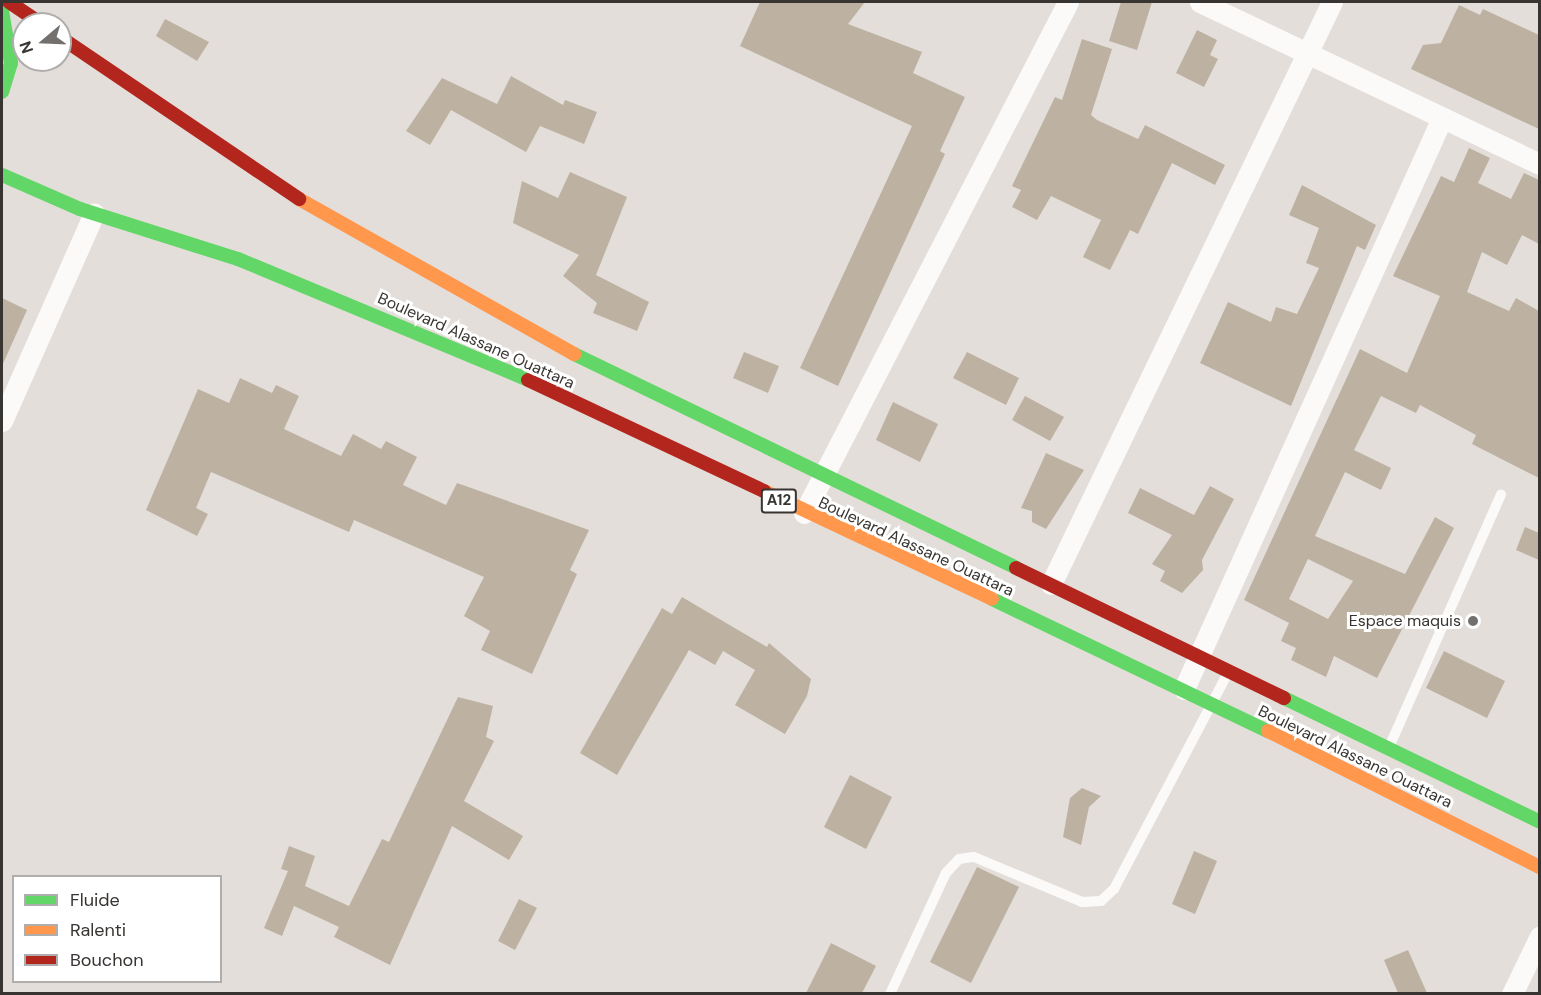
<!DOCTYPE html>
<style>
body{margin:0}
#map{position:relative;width:1541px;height:995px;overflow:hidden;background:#e4deda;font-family:"DM Sans",sans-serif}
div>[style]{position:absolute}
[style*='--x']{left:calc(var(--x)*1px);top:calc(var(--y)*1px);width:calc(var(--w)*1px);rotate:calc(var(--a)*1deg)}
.building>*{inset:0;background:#bdb2a1}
.lane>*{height:10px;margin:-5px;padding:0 5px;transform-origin:5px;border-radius:5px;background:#fbfaf9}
.street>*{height:21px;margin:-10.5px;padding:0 10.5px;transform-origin:10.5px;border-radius:10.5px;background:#fbfaf9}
.fast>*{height:14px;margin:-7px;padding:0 7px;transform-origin:7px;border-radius:7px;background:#63d668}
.slow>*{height:14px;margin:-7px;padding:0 7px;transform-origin:7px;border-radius:7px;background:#ff974d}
.jam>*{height:14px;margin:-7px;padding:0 7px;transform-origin:7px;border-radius:7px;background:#b3261e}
.dots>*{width:16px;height:16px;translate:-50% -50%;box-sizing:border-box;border:3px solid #fff;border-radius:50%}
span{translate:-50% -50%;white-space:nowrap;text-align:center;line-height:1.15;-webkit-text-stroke:6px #fff;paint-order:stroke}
.shield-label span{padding:2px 4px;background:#fff;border:2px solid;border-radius:4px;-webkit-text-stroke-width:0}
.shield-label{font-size:15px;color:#383432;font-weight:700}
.street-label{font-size:16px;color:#383432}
.poi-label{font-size:16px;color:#383432}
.right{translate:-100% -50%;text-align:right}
.frame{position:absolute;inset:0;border:3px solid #383432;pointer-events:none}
.legend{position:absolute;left:12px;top:875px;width:210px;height:108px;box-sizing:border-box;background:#fff;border:2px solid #afaead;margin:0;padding:8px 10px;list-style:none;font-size:18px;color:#383432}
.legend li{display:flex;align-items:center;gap:12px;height:30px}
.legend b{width:30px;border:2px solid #afaead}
.north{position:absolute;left:12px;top:12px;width:60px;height:60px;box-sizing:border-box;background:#fff;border:2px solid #afaead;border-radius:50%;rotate:251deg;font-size:16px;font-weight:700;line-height:24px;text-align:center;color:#383432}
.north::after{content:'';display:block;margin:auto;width:21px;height:27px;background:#74706d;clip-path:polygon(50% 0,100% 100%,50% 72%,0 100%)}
</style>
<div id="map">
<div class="building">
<i style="clip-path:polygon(760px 2px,865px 2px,848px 24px,922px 52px,913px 73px,965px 97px,940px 151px,945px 154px,838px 386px,800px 368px,912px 126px,740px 46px)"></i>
<i style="clip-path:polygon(1121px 2px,1152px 2px,1137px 50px,1109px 41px)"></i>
<i style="clip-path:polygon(1459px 5px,1480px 15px,1483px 9px,1539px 35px,1539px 129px,1411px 69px,1423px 45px,1441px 43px)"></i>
<i style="clip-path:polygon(165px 19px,209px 42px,197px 61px,156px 36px)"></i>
<i style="clip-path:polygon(1197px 30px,1217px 40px,1210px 55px,1218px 59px,1204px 87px,1176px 73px)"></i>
<i style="clip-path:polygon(1082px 39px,1112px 49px,1091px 115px,1097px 120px,1138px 139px,1145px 125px,1225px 165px,1215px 185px,1172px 163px,1138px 234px,1130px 230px,1110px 270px,1083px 257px,1101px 220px,1051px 196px,1037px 220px,1012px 207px,1021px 190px,1012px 186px,1055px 97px,1062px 100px)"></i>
<i style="clip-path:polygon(511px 76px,563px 105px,565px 100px,597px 112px,584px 144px,540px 126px,526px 152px,451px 110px,430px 145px,406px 131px,442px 78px,497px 104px)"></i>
<i style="clip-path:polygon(evenodd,1469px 148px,1490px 158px,1478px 183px,1511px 199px,1524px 173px,1539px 180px,1539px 244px,1522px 235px,1507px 265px,1482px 252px,1467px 292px,1509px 311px,1516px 298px,1539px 311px,1539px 478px,1472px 444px,1476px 435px,1420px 405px,1416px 413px,1381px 396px,1354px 450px,1391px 468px,1381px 490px,1345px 472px,1315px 536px,1405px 574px,1435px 517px,1454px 528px,1377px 678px,1334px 656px,1326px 677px,1291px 660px,1296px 648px,1281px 641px,1289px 623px,1244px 600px,1360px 349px,1407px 373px,1440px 296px,1393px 276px,1441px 176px,1454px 182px,1469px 148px,1308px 559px,1353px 581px,1328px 619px,1289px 599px,1308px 559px)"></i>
<i style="clip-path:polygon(570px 172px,627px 197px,596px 275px,649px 302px,637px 331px,593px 313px,597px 303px,563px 276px,579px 255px,513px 223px,522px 181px,558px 198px)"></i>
<i style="clip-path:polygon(1302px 185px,1376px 225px,1365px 250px,1357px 246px,1291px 406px,1200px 363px,1228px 302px,1271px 322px,1276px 307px,1297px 314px,1319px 268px,1306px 263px,1319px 228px,1289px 215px)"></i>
<i style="clip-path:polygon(2px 298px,27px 310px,2px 366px)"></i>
<i style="clip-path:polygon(744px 352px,779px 366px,768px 393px,733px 378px)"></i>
<i style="clip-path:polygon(967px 352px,1019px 378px,1006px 405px,953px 378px)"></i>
<i style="clip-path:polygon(240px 378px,272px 393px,276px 385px,299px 396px,284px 429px,341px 456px,353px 434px,381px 449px,386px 441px,417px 457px,403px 485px,446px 505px,457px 483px,589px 530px,570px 570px,577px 574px,532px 674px,481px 650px,490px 631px,464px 616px,484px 577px,354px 520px,349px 532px,211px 472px,196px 508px,208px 514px,197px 536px,146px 510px,198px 389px,229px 403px)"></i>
<i style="clip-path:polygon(1025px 396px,1064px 417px,1050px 441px,1012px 420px)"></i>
<i style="clip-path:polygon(893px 402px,938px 424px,920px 462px,876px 440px)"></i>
<i style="clip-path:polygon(1046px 453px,1084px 470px,1046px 529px,1032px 522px,1032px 511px,1021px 508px)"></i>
<i style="clip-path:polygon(1210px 486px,1234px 499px,1202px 560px,1203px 570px,1182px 593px,1160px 581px,1165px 571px,1152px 564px,1172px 535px,1128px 513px,1140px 488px,1194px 515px)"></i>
<i style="clip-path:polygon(1525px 527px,1539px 533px,1539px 560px,1516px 550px)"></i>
<i style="clip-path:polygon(682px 597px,767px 647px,769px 643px,811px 679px,807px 696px,785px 734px,735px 705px,755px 670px,723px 651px,715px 665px,689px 650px,617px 775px,580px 753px,662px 608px,672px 614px)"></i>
<i style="clip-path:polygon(1444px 651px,1505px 681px,1487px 718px,1426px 688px)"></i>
<i style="clip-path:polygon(458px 697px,493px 706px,486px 737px,494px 741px,464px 801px,523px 836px,509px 860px,452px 826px,390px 965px,334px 937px,339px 927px,294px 906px,282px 936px,264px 928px,288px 871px,281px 869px,289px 846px,315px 856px,305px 886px,349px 906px,382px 839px,389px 842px)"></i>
<i style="clip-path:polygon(850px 775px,892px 797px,866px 849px,824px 827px)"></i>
<i style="clip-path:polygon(1082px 788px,1101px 796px,1089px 807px,1081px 845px,1063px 837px,1070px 798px)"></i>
<i style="clip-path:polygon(1194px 851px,1217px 861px,1195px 914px,1172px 904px)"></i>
<i style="clip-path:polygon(977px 867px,1019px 887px,971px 983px,930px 962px)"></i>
<i style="clip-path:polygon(519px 899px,537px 908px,515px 950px,498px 941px)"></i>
<i style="clip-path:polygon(831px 943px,876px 966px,862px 993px,806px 993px)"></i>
<i style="clip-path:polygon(1408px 950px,1427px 993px,1398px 993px,1384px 960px)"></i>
</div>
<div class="lane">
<i style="--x:1390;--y:745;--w:274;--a:-66.1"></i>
<i style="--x:890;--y:994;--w:133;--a:-65.2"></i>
<i style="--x:946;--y:873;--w:19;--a:-47"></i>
<i style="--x:959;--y:859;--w:15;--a:-8"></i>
<i style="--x:974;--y:857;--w:117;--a:22.6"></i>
<i style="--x:1082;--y:902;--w:19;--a:-3"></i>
<i style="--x:1101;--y:901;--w:18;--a:-43"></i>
<i style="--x:1114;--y:889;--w:242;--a:-62.2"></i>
</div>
<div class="street">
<i style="--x:1200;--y:2;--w:377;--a:25.5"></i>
<i style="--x:2;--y:421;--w:227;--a:-66.1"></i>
<i style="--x:804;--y:513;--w:575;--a:-62.68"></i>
<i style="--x:1051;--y:584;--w:646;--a:-64.23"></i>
<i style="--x:1184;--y:689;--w:627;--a:-65.68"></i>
<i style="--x:1512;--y:994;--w:64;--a:-64.2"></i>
</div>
<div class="fast">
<i style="--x:2;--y:11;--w:53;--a:80.2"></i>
<i style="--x:11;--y:63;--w:30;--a:107"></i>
<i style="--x:2;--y:175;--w:85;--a:23.6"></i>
<i style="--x:80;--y:209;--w:166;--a:17.6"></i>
<i style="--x:238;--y:259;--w:314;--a:22.6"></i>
<i style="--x:574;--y:354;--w:491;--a:25.8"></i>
<i style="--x:992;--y:599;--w:306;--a:25.6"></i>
<i style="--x:1284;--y:698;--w:284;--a:25.8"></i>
</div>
<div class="slow">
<i style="--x:299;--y:199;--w:316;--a:29.4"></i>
<i style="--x:764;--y:491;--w:252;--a:25.3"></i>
<i style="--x:1268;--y:731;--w:304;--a:26.6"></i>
</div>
<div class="jam">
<i style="--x:9;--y:2;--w:40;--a:34"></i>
<i style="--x:60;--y:37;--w:289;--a:34.1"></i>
<i style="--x:528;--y:380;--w:261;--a:25.2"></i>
<i style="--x:1016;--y:568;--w:298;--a:25.9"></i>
</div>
<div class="dots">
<i style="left:1473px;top:621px;background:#74706d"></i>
</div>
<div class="shield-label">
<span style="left:779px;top:501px">A12</span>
</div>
<div class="street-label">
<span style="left:476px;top:341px;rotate:24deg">Boulevard Alassane Ouattara</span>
<span style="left:916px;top:547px;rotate:25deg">Boulevard Alassane Ouattara</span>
<span style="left:1355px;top:757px;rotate:26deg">Boulevard Alassane Ouattara</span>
</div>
<div class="poi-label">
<span class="right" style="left:1461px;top:621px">Espace maquis</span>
</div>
<div class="frame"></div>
<ul class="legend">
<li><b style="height:8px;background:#63d668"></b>Fluide</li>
<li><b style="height:8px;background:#ff974d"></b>Ralenti</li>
<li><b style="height:8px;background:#b3261e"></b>Bouchon</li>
</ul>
<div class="north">N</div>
</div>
